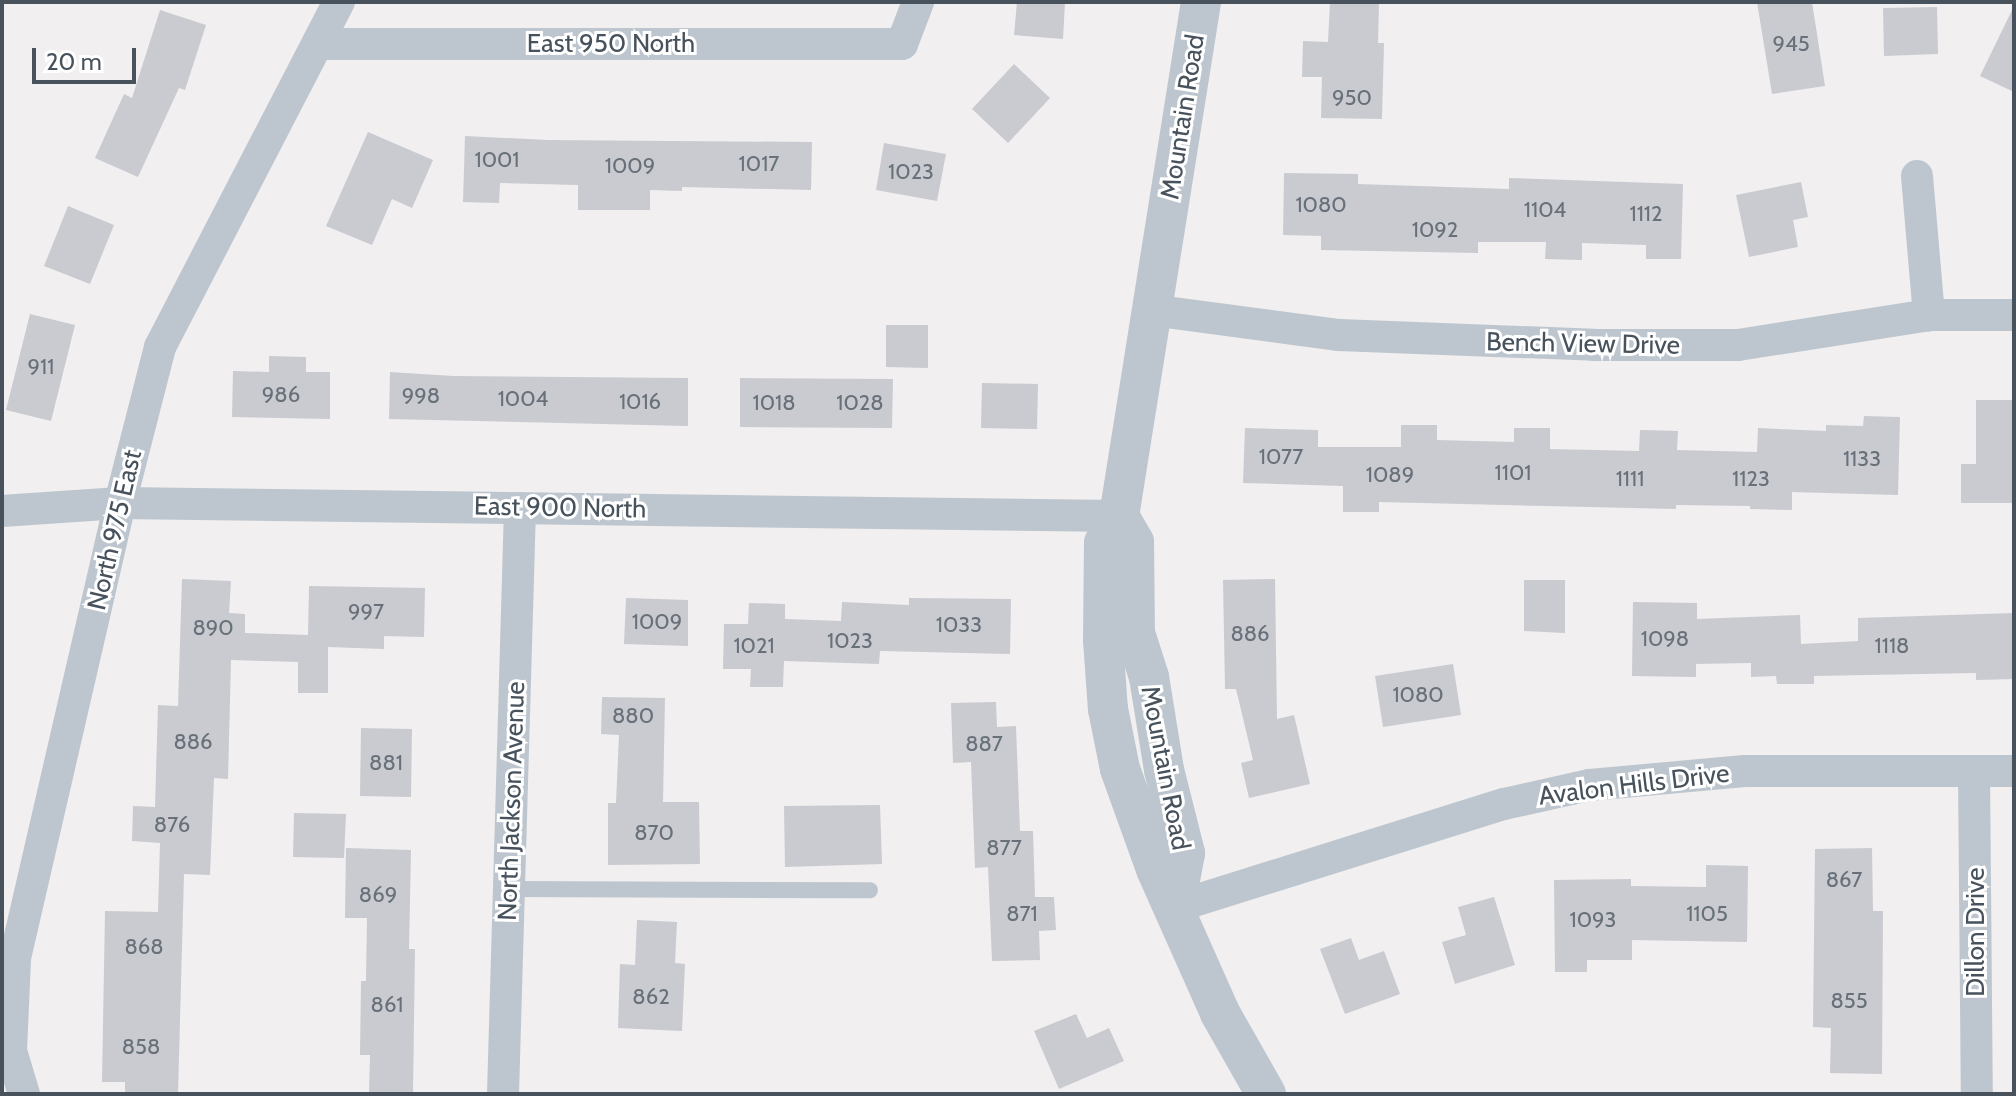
<!DOCTYPE html>
<style>
body{margin:0}
#map{position:relative;width:2016px;height:1096px;overflow:hidden;background:#f1efef;font-family:Cabin,sans-serif}
div>[style]{position:absolute}
[style*='--x']{left:calc(var(--x)*1px);top:calc(var(--y)*1px);width:calc(var(--w)*1px);rotate:calc(var(--a)*1deg)}
.building>*{inset:0;background:#c9cbd1}
.service>*{height:16px;margin:-8px;padding:0 8px;transform-origin:8px;border-radius:8px;background:#bdc6ce}
.minor>*{height:32px;margin:-16px;padding:0 16px;transform-origin:16px;border-radius:16px;background:#bdc6ce}
.tertiary>*{height:40px;margin:-20px;padding:0 20px;transform-origin:20px;border-radius:20px;background:#bdc6ce}
span{translate:-50% -50%;white-space:nowrap;text-align:center;line-height:1.15;-webkit-text-stroke:6px #fff;paint-order:stroke}
.number-label{font-size:22px;color:#687079}
.number-label span{-webkit-text-stroke-width:0}
.street-label{font-size:26px;color:#47525c}
.frame{position:absolute;inset:0;border:4px solid #47525c;pointer-events:none}
.scale{position:absolute;left:32px;top:48px;width:104px;height:36px;box-sizing:border-box;border:4px solid #47525c;border-top:0;padding-left:10px;font-size:24px;line-height:28px;white-space:nowrap;color:#47525c;-webkit-text-stroke:6px #fff;paint-order:stroke}
</style>
<div id="map">
<div class="building">
<i style="clip-path:polygon(1017px 2px,1065px 2px,1063px 39px,1014px 35px)"></i>
<i style="clip-path:polygon(1330px 2px,1379px 2px,1378px 43px,1384px 43px,1382px 119px,1321px 118px,1322px 77px,1302px 77px,1303px 41px,1328px 42px)"></i>
<i style="clip-path:polygon(1757px 2px,1812px 2px,1825px 86px,1772px 94px)"></i>
<i style="clip-path:polygon(2014px 6px,2014px 92px,1980px 76px)"></i>
<i style="clip-path:polygon(1937px 7px,1938px 54px,1884px 56px,1883px 8px)"></i>
<i style="clip-path:polygon(160px 10px,206px 25px,185px 90px,179px 88px,138px 177px,95px 158px,124px 94px,132px 98px)"></i>
<i style="clip-path:polygon(1014px 64px,1050px 98px,1008px 143px,972px 109px)"></i>
<i style="clip-path:polygon(368px 132px,433px 160px,412px 208px,392px 199px,372px 245px,326px 226px)"></i>
<i style="clip-path:polygon(465px 136px,548px 140px,812px 142px,811px 190px,682px 187px,682px 191px,650px 190px,650px 210px,578px 210px,578px 185px,500px 183px,499px 203px,463px 202px)"></i>
<i style="clip-path:polygon(884px 143px,946px 154px,937px 201px,876px 190px)"></i>
<i style="clip-path:polygon(1284px 173px,1358px 174px,1358px 184px,1509px 189px,1509px 178px,1683px 184px,1681px 259px,1646px 259px,1646px 245px,1582px 243px,1582px 260px,1545px 259px,1546px 242px,1478px 242px,1478px 253px,1321px 250px,1321px 236px,1283px 235px)"></i>
<i style="clip-path:polygon(1801px 182px,1808px 217px,1793px 220px,1798px 247px,1749px 257px,1736px 195px)"></i>
<i style="clip-path:polygon(68px 206px,114px 225px,90px 284px,44px 266px)"></i>
<i style="clip-path:polygon(30px 314px,75px 325px,51px 421px,6px 410px)"></i>
<i style="clip-path:polygon(886px 325px,928px 325px,928px 368px,886px 367px)"></i>
<i style="clip-path:polygon(269px 356px,306px 357px,306px 372px,330px 372px,330px 419px,232px 417px,233px 371px,269px 372px)"></i>
<i style="clip-path:polygon(390px 372px,453px 376px,688px 378px,688px 426px,389px 419px)"></i>
<i style="clip-path:polygon(740px 378px,893px 379px,892px 428px,740px 427px)"></i>
<i style="clip-path:polygon(982px 383px,1038px 384px,1037px 429px,981px 428px)"></i>
<i style="clip-path:polygon(1976px 400px,2014px 400px,2014px 503px,1961px 503px,1961px 464px,1976px 464px)"></i>
<i style="clip-path:polygon(1864px 416px,1900px 417px,1898px 495px,1792px 492px,1792px 510px,1750px 509px,1750px 506px,1676px 505px,1676px 509px,1379px 502px,1379px 512px,1343px 512px,1343px 486px,1243px 483px,1245px 428px,1318px 430px,1318px 447px,1401px 447px,1401px 425px,1437px 425px,1437px 440px,1514px 442px,1514px 428px,1550px 428px,1550px 449px,1639px 451px,1640px 430px,1678px 431px,1677px 450px,1757px 452px,1758px 428px,1826px 431px,1826px 425px,1863px 426px)"></i>
<i style="clip-path:polygon(182px 579px,231px 581px,229px 613px,245px 614px,245px 633px,308px 635px,309px 586px,425px 588px,424px 637px,384px 636px,384px 649px,328px 647px,328px 693px,298px 693px,298px 662px,231px 660px,228px 779px,214px 778px,210px 875px,184px 874px,178px 1094px,125px 1094px,125px 1082px,102px 1082px,105px 911px,158px 912px,160px 843px,132px 841px,133px 806px,155px 807px,158px 705px,178px 706px)"></i>
<i style="clip-path:polygon(1275px 579px,1277px 719px,1294px 715px,1310px 784px,1249px 798px,1241px 763px,1253px 760px,1236px 689px,1225px 689px,1223px 580px)"></i>
<i style="clip-path:polygon(1524px 580px,1565px 580px,1565px 633px,1524px 631px)"></i>
<i style="clip-path:polygon(626px 598px,688px 600px,688px 646px,624px 644px)"></i>
<i style="clip-path:polygon(909px 598px,1011px 599px,1010px 654px,880px 651px,879px 664px,784px 661px,783px 687px,750px 687px,751px 669px,723px 669px,724px 624px,748px 624px,749px 603px,785px 604px,785px 619px,841px 621px,842px 602px,909px 605px)"></i>
<i style="clip-path:polygon(1633px 602px,1697px 603px,1697px 619px,1800px 615px,1801px 644px,1858px 641px,1858px 618px,2014px 613px,2014px 679px,1976px 680px,1976px 673px,1814px 676px,1814px 684px,1777px 684px,1776px 676px,1751px 677px,1751px 663px,1696px 664px,1696px 677px,1632px 676px)"></i>
<i style="clip-path:polygon(1453px 664px,1461px 715px,1383px 727px,1375px 676px)"></i>
<i style="clip-path:polygon(602px 697px,665px 698px,663px 802px,699px 802px,700px 864px,608px 865px,608px 803px,616px 803px,619px 735px,601px 734px)"></i>
<i style="clip-path:polygon(996px 702px,997px 727px,1016px 726px,1020px 831px,1033px 831px,1035px 897px,1054px 897px,1056px 930px,1039px 931px,1040px 960px,992px 961px,988px 867px,975px 868px,971px 762px,953px 763px,951px 703px)"></i>
<i style="clip-path:polygon(361px 728px,412px 729px,411px 797px,360px 796px)"></i>
<i style="clip-path:polygon(880px 805px,882px 864px,785px 867px,784px 806px)"></i>
<i style="clip-path:polygon(294px 813px,346px 814px,344px 858px,293px 857px)"></i>
<i style="clip-path:polygon(346px 848px,411px 850px,409px 949px,415px 949px,413px 1094px,369px 1094px,370px 1055px,360px 1055px,361px 981px,366px 981px,367px 918px,345px 918px)"></i>
<i style="clip-path:polygon(1872px 848px,1873px 911px,1883px 911px,1882px 1074px,1830px 1073px,1831px 1028px,1813px 1027px,1815px 849px)"></i>
<i style="clip-path:polygon(1706px 865px,1748px 866px,1747px 942px,1632px 940px,1632px 960px,1587px 960px,1587px 972px,1555px 972px,1554px 880px,1631px 879px,1631px 886px,1706px 887px)"></i>
<i style="clip-path:polygon(1494px 897px,1515px 965px,1455px 984px,1442px 942px,1466px 935px,1458px 907px)"></i>
<i style="clip-path:polygon(637px 920px,677px 922px,675px 963px,685px 964px,682px 1031px,618px 1028px,620px 964px,635px 965px)"></i>
<i style="clip-path:polygon(1351px 938px,1359px 960px,1384px 951px,1400px 994px,1345px 1014px,1320px 949px)"></i>
<i style="clip-path:polygon(1076px 1014px,1087px 1038px,1109px 1028px,1124px 1061px,1059px 1089px,1034px 1031px)"></i>
</div>
<div class="service">
<i style="--x:509;--y:889;--w:361;--a:0.2"></i>
</div>
<div class="minor">
<i style="--x:319;--y:44;--w:583;--a:0"></i>
<i style="--x:902;--y:44;--w:45;--a:-69.1"></i>
<i style="--x:1917;--y:176;--w:140;--a:85.1"></i>
<i style="--x:1151;--y:310;--w:190;--a:7.6"></i>
<i style="--x:1339;--y:335;--w:255;--a:2.2"></i>
<i style="--x:1594;--y:345;--w:144;--a:0"></i>
<i style="--x:1738;--y:345;--w:193;--a:-8.9"></i>
<i style="--x:1929;--y:315;--w:85;--a:0"></i>
<i style="--x:2;--y:511;--w:118;--a:-3.9"></i>
<i style="--x:120;--y:503;--w:999;--a:0.75"></i>
<i style="--x:1974;--y:771;--w:323;--a:89.5"></i>
<i style="--x:1175;--y:907;--w:345;--a:-17.4"></i>
<i style="--x:1504;--y:804;--w:88;--a:-12.5"></i>
<i style="--x:1590;--y:785;--w:155;--a:-5.2"></i>
<i style="--x:1744;--y:771;--w:270;--a:0"></i>
<i style="--x:24;--y:1094;--w:45;--a:-106.8"></i>
<i style="--x:11;--y:1051;--w:93;--a:-87.5"></i>
<i style="--x:15;--y:958;--w:467;--a:-77"></i>
<i style="--x:120;--y:503;--w:161;--a:-75.6"></i>
<i style="--x:160;--y:347;--w:389;--a:-62.6"></i>
<i style="--x:503;--y:1094;--w:586;--a:-88.34"></i>
</div>
<div class="tertiary">
<i style="--x:1201;--y:2;--w:520;--a:99.06"></i>
<i style="--x:1119;--y:516;--w:31;--a:119"></i>
<i style="--x:1104;--y:543;--w:97;--a:90.6"></i>
<i style="--x:1103;--y:640;--w:69;--a:85.9"></i>
<i style="--x:1108;--y:709;--w:61;--a:78.7"></i>
<i style="--x:1120;--y:769;--w:106;--a:70.2"></i>
<i style="--x:1156;--y:869;--w:158;--a:66"></i>
<i style="--x:1220;--y:1013;--w:93;--a:60.4"></i>
<i style="--x:1119;--y:516;--w:30;--a:60"></i>
<i style="--x:1134;--y:542;--w:91;--a:89.4"></i>
<i style="--x:1135;--y:633;--w:46;--a:72.3"></i>
<i style="--x:1149;--y:677;--w:94;--a:80.8"></i>
<i style="--x:1164;--y:770;--w:86;--a:75.8"></i>
<i style="--x:1185;--y:853;--w:55;--a:100.5"></i>
</div>
<div class="number-label">
<span style="left:1791px;top:44px">945</span>
<span style="left:1352px;top:98px">950</span>
<span style="left:497px;top:160px">1001</span>
<span style="left:759px;top:164px">1017</span>
<span style="left:630px;top:166px">1009</span>
<span style="left:911px;top:172px">1023</span>
<span style="left:1321px;top:205px">1080</span>
<span style="left:1545px;top:210px">1104</span>
<span style="left:1646px;top:214px">1112</span>
<span style="left:1435px;top:230px">1092</span>
<span style="left:41px;top:367px">911</span>
<span style="left:281px;top:395px">986</span>
<span style="left:421px;top:396px">998</span>
<span style="left:523px;top:399px">1004</span>
<span style="left:640px;top:402px">1016</span>
<span style="left:774px;top:403px">1018</span>
<span style="left:860px;top:403px">1028</span>
<span style="left:1281px;top:457px">1077</span>
<span style="left:1862px;top:459px">1133</span>
<span style="left:1513px;top:473px">1101</span>
<span style="left:1390px;top:475px">1089</span>
<span style="left:1630px;top:479px">1111</span>
<span style="left:1751px;top:479px">1123</span>
<span style="left:366px;top:612px">997</span>
<span style="left:657px;top:622px">1009</span>
<span style="left:959px;top:625px">1033</span>
<span style="left:213px;top:628px">890</span>
<span style="left:1250px;top:634px">886</span>
<span style="left:1665px;top:639px">1098</span>
<span style="left:850px;top:641px">1023</span>
<span style="left:754px;top:646px">1021</span>
<span style="left:1892px;top:646px">1118</span>
<span style="left:1418px;top:695px">1080</span>
<span style="left:633px;top:716px">880</span>
<span style="left:193px;top:742px">886</span>
<span style="left:984px;top:744px">887</span>
<span style="left:386px;top:763px">881</span>
<span style="left:172px;top:825px">876</span>
<span style="left:654px;top:833px">870</span>
<span style="left:1004px;top:848px">877</span>
<span style="left:1844px;top:880px">867</span>
<span style="left:378px;top:895px">869</span>
<span style="left:1022px;top:914px">871</span>
<span style="left:1707px;top:914px">1105</span>
<span style="left:1593px;top:920px">1093</span>
<span style="left:144px;top:947px">868</span>
<span style="left:651px;top:997px">862</span>
<span style="left:1849px;top:1001px">855</span>
<span style="left:387px;top:1005px">861</span>
<span style="left:141px;top:1047px">858</span>
</div>
<div class="street-label">
<span style="left:611px;top:44px">East 950 North</span>
<span style="left:1183px;top:117px;rotate:-81deg">Mountain Road</span>
<span style="left:1583px;top:344px;rotate:1deg">Bench View Drive</span>
<span style="left:560px;top:508px;rotate:1deg">East 900 North</span>
<span style="left:115px;top:530px;rotate:-77deg">North 975 East</span>
<span style="left:1165px;top:768px;rotate:79deg">Mountain Road</span>
<span style="left:1634px;top:785px;rotate:-7deg">Avalon Hills Drive</span>
<span style="left:512px;top:801px;rotate:-88deg">North Jackson Avenue</span>
<span style="left:1976px;top:932px;rotate:-90deg">Dillon Drive</span>
</div>
<div class="frame"></div>
<div class="scale">20 m</div>
</div>
